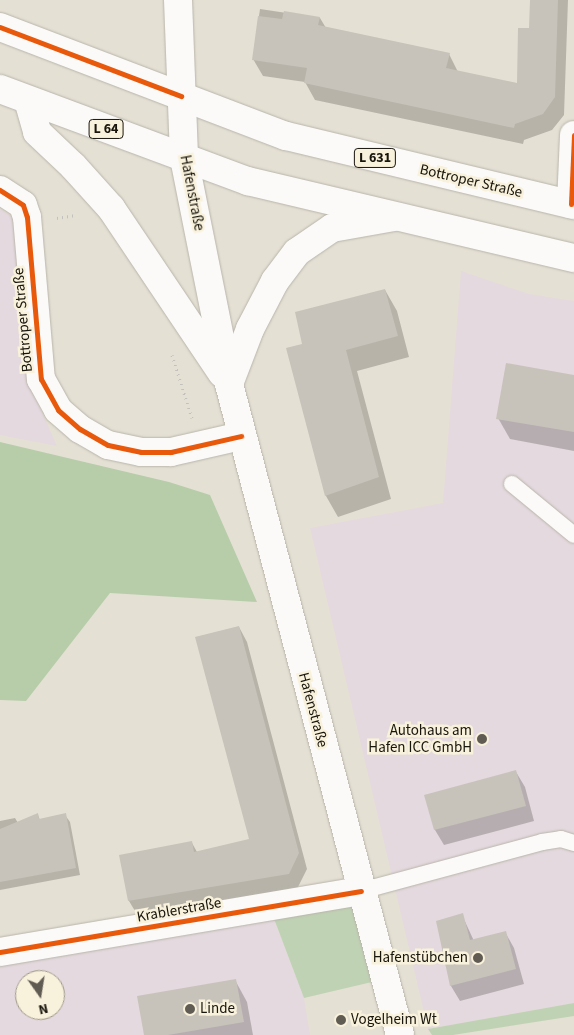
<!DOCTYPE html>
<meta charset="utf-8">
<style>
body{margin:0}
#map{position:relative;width:574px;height:1035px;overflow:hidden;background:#e5e0d4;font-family:"Source Sans 3",sans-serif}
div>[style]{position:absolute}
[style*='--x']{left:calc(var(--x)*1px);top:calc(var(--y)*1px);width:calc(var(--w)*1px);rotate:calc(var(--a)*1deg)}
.commercial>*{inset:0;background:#e4d9de}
.green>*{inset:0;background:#c0d2b4}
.forest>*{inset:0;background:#b7cdaa}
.shadow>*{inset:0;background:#0003}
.building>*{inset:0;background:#c7c3ba}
.path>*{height:3px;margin-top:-1.5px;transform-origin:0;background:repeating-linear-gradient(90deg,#c2c1bd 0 1px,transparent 0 5px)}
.roads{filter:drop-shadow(0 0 1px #b8b5ab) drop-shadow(0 0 1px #b8b5ab)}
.service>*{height:16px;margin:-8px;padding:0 8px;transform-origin:8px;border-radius:8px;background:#fbfaf9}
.minor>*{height:28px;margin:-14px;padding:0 14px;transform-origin:14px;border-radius:14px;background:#fbfaf9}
.tertiary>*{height:28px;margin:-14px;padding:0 14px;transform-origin:14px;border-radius:14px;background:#fbfaf9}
.secondary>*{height:28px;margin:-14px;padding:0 14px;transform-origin:14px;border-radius:14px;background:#fbfaf9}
.primary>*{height:28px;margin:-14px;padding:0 14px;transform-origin:14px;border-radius:14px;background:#fbfaf9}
.cycleway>*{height:5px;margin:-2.5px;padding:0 2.5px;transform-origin:2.5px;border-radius:2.5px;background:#e8590c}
.dots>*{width:14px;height:14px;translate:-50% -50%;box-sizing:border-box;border:2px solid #f8f1db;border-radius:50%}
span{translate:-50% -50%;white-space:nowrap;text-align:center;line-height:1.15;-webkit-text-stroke:5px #f8f1db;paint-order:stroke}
.shield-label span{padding:1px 4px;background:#f8f1db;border:1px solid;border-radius:4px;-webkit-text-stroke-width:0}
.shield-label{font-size:14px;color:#18150d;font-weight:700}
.street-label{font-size:15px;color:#18150d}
.poi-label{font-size:15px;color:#18150d}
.right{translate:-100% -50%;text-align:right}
.left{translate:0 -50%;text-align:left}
.north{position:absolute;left:15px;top:970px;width:50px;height:50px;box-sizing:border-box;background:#f8f1db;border:1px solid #9e9989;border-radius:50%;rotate:167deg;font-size:14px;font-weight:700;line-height:20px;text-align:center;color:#18150d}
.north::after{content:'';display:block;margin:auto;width:18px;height:22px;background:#605c53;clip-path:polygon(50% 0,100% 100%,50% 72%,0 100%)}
</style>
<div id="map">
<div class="commercial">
<i style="clip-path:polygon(0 209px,16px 219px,30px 385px,57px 446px,0 435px)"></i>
<i style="clip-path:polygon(461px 271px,529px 294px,574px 301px,574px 1003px,428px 1029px,310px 528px,443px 503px)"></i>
<i style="clip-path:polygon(evenodd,273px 916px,304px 998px,310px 1035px,0 1035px,0 963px,273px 916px,25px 980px,55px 980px,55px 1010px,25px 1010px,25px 980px)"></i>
</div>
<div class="green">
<i style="clip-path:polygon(354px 901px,372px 982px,304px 998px,273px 916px)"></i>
<i style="clip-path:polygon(574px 1003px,574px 1016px,453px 1035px,432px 1035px,428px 1029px)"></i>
</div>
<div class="forest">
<i style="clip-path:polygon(0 442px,169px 482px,210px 495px,257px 602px,110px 593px,26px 701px,0 700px)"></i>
</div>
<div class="shadow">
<i style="clip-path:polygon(531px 0,568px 0,564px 115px,552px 130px,524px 140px,523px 144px,315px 100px,305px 82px,263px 76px,253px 59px,260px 9px,320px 18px,326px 28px,449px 54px,458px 72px,519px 84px,530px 29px)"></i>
<i style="clip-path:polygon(385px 290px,397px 311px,409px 357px,357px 371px,391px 499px,338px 517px,326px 496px,288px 349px,304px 345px)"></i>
<i style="clip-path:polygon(574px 376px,574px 451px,510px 439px,498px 418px)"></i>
<i style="clip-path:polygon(239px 627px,247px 642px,307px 869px,297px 889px,138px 916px,129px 901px,120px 856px,192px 843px,197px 852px,251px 840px)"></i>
<i style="clip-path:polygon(516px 772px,525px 787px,534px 821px,444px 845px,435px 830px,426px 796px)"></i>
<i style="clip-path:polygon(38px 815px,40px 820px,65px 815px,70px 822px,80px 875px,0 890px,0 821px,15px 818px,18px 823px)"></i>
<i style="clip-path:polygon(462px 915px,474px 941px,505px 932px,514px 948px,524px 984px,460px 1001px,451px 986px,438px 922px)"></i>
<i style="clip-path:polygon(235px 980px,247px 1002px,253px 1035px,145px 1035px)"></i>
</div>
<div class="building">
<i style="clip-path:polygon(530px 0,558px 0,555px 97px,543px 114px,515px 124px,514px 128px,304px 83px,307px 68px,252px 60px,258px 16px,282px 19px,284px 11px,320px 17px,318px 25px,450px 53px,446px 68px,517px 83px,518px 28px,529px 28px)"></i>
<i style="clip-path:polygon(385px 289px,398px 336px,346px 350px,379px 477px,325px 496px,286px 348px,302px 344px,295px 312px)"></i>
<i style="clip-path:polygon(506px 363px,574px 375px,574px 432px,496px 419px)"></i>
<i style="clip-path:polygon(239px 626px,299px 853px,289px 874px,128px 901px,119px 855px,192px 841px,194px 852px,249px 839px,195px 637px)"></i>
<i style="clip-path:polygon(516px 770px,526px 806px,434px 830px,424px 795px)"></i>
<i style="clip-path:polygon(38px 813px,39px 819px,66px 813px,76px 868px,0 882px,0 829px)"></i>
<i style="clip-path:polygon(463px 913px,470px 940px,506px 931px,516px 969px,450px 986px,436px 921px)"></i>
<i style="clip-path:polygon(236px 979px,244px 1022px,168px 1035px,144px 1035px,137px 996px)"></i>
</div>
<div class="path">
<i style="--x:57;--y:218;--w:19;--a:-9"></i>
<i style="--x:172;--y:355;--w:66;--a:72.4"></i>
</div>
<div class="roads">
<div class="service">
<i style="--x:512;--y:484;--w:80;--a:39.4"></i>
<i style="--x:361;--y:891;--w:188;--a:-15.1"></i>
<i style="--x:542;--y:842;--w:19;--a:-9"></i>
<i style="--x:561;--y:839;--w:14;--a:17"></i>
</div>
<div class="minor">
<i style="--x:0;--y:190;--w:27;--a:33"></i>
<i style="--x:23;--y:205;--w:13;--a:72"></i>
<i style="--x:27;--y:217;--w:163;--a:85.1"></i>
<i style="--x:41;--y:379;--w:35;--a:61"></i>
<i style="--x:58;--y:410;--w:29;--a:41"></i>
<i style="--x:80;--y:429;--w:32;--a:30"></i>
<i style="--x:108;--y:445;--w:34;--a:12"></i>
<i style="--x:141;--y:452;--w:30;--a:0"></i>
<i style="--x:171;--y:452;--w:72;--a:-12.9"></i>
<i style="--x:571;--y:204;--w:69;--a:-87.5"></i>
</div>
<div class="tertiary">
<i style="--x:0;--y:952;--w:366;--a:-9.6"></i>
</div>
<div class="secondary">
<i style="--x:178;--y:0;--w:158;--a:87.8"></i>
<i style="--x:184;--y:158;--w:230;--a:78.7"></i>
<i style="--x:229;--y:384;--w:673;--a:75.28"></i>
<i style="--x:28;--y:100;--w:33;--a:74"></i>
<i style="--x:37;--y:132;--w:50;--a:43.4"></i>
<i style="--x:73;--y:166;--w:57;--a:47.9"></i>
<i style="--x:111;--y:208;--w:199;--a:56.1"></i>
<i style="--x:229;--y:384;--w:59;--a:-69.1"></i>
<i style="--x:250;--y:329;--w:54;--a:-62.5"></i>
<i style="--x:275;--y:281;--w:36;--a:-53"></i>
<i style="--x:297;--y:252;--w:42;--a:-34.4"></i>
<i style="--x:332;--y:228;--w:63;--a:-10.1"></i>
</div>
<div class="primary">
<i style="--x:0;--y:27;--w:306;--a:20.9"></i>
<i style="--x:286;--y:136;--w:296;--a:13.5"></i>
<i style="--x:0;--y:89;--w:265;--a:20.4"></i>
<i style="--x:248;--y:181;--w:335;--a:13.3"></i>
</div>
</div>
<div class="cycleway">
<i style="--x:0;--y:27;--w:194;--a:20.9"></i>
<i style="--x:0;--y:190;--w:27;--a:33"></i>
<i style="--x:23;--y:205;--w:13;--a:72"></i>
<i style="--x:27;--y:217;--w:163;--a:85.1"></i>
<i style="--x:41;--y:379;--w:35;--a:61"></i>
<i style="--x:58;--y:410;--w:29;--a:41"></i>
<i style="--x:80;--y:429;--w:32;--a:30"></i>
<i style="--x:108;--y:445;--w:34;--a:12"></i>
<i style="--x:141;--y:452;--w:30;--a:0"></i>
<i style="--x:171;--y:452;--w:72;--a:-12.9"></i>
<i style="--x:571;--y:204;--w:69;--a:-87.5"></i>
<i style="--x:0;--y:952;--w:366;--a:-9.6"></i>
</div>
<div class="dots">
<i style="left:482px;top:739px;background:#605c53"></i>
<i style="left:478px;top:958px;background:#605c53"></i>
<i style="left:190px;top:1009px;background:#605c53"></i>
<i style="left:341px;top:1020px;background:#605c53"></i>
</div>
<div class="shield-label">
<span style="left:106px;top:129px">L 64</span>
<span style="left:375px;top:158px">L 631</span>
</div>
<div class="street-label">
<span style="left:471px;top:181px;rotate:13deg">Bottroper Straße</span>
<span style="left:192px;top:193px;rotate:79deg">Hafenstraße</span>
<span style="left:23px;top:320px;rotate:-95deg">Bottroper Straße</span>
<span style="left:313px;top:710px;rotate:75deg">Hafenstraße</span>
<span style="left:179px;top:910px;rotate:-10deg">Krablerstraße</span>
</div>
<div class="poi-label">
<span class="right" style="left:472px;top:739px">Autohaus am<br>Hafen ICC GmbH</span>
<span class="right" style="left:468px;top:958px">Hafenstübchen</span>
<span class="left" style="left:200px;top:1009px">Linde</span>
<span class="left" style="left:351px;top:1020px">Vogelheim Wt</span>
</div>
<div class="north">N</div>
</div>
